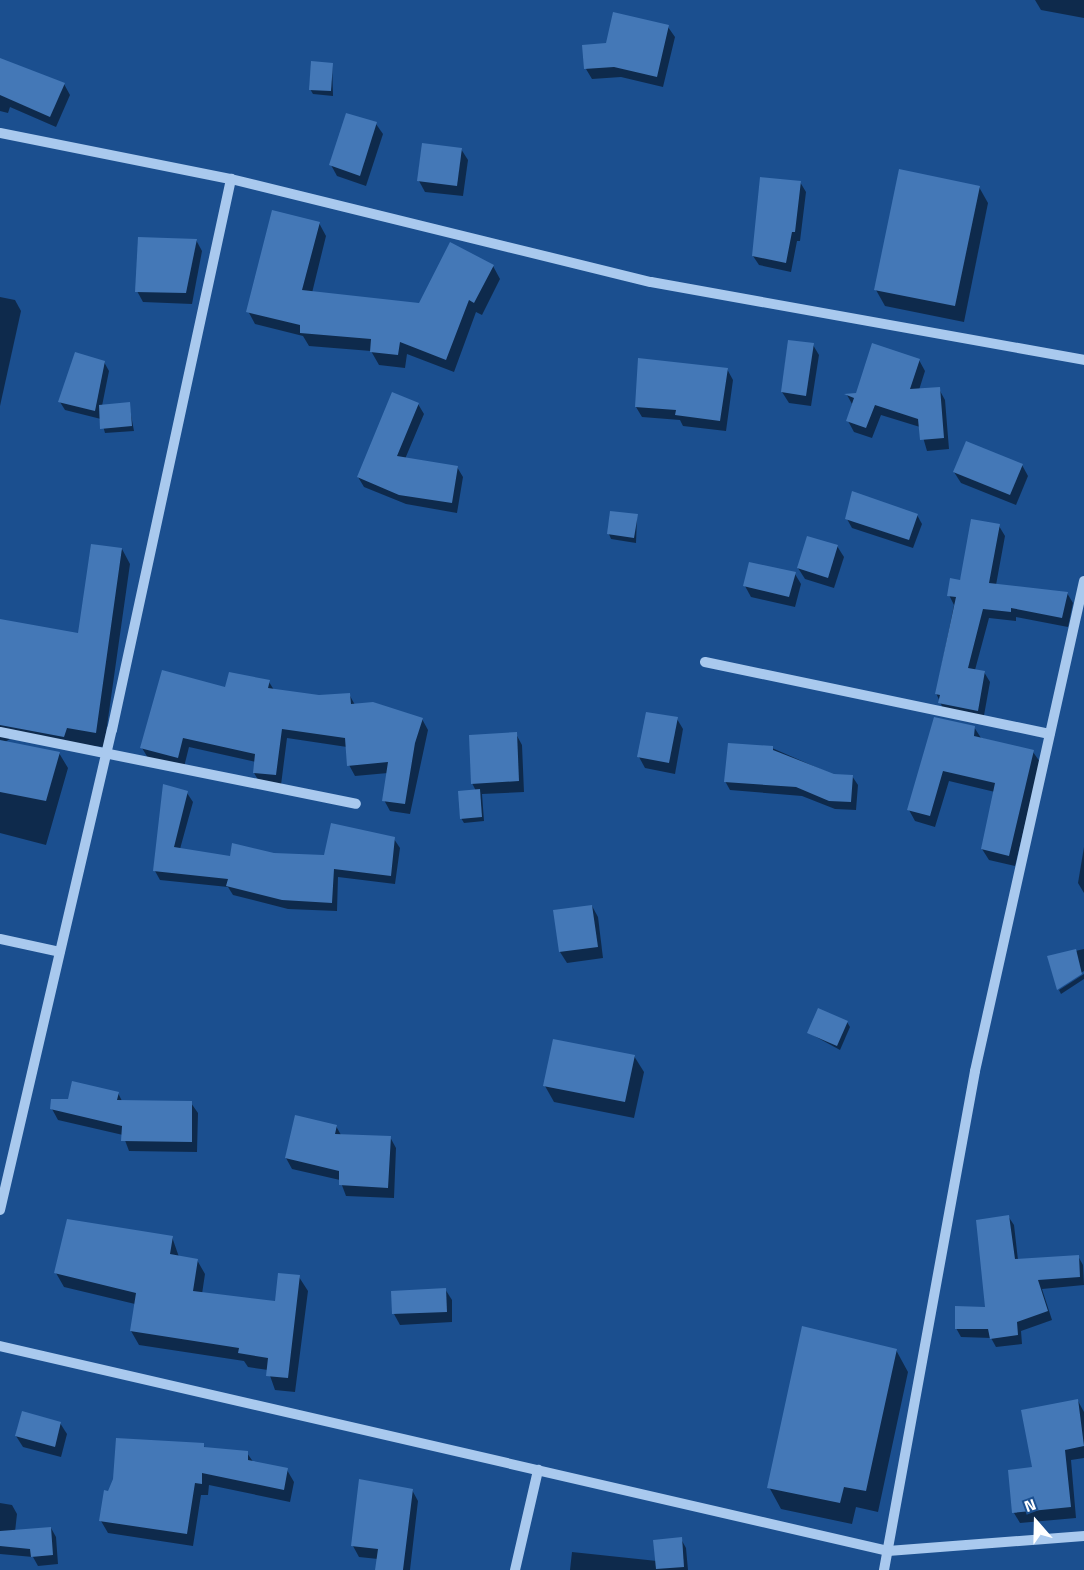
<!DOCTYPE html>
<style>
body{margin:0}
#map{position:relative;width:1084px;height:1570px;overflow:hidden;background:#1b4f8f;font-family:"Titillium Web",sans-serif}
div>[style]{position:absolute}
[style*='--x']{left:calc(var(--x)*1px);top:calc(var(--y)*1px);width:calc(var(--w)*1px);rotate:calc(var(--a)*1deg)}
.shadow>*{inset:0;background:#0007}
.building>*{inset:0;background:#4478b7}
.minor>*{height:10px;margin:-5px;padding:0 5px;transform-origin:5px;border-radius:5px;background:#a9c9ee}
span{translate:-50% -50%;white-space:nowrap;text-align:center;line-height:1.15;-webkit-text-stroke:5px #1b4f8f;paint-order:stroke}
.north{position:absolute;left:1006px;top:1492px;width:60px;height:60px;-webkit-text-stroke:4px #1b4f8f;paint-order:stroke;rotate:340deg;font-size:16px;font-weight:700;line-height:24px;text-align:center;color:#fff}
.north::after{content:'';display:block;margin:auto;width:21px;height:27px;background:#fff;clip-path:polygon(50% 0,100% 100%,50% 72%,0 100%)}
</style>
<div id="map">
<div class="shadow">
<i style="clip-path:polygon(1035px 0,1084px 0,1084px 18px,1041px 10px)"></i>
<i style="clip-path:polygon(668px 27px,675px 37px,663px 87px,621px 77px,592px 79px,586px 69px,607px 44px)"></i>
<i style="clip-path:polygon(0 61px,64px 84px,70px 95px,56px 127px,10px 107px,8px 113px,0 111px)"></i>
<i style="clip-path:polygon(332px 64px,333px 96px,313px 94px,310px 89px)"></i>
<i style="clip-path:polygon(376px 124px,383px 134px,366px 186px,337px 176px,331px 165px)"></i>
<i style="clip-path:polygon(461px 149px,468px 160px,463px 196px,425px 192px,419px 181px)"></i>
<i style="clip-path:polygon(800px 182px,806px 192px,800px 241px,797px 241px,791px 272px,759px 265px,753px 256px)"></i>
<i style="clip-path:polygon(979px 187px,988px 203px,964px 322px,885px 306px,876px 290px)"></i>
<i style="clip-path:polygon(319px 223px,326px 236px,312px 293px,420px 304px,493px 266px,500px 279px,482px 315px,476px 312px,454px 372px,407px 354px,405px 368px,379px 365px,371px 351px,309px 346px,303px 336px,255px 324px,248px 311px)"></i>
<i style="clip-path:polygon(196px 240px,202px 251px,192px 304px,143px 302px,137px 291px)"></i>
<i style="clip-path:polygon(0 297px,15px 300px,21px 311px,0 406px)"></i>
<i style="clip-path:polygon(813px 345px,819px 355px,811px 406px,789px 403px,782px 392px)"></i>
<i style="clip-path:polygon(919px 360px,925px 371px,919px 390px,939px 389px,945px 400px,949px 449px,927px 451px,920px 427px,881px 415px,872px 438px,854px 432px,848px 421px,852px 404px,847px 395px,857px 394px)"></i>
<i style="clip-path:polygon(104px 362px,109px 371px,102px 406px,129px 404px,134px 431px,105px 433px,101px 419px,65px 410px,60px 402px)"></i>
<i style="clip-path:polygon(727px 369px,733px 380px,726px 431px,683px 426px,680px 420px,642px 417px,636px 407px)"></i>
<i style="clip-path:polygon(418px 404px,424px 414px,405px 459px,457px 467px,463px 477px,457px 513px,406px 504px,364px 487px,358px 477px)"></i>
<i style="clip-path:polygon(1022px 465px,1028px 476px,1016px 505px,961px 483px,954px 472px)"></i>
<i style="clip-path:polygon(917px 515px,922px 524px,913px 548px,852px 528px,847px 519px)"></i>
<i style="clip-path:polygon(637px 516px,636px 543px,611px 539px,609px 534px)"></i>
<i style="clip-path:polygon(999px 526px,1005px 536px,996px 585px,1067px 593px,1073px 603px,1068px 627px,1016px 617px,1016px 621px,989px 618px,975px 670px,984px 672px,990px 682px,983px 721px,945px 713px,936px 693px,954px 605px,949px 595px)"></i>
<i style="clip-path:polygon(837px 546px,844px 557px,834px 588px,805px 579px,798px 568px)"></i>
<i style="clip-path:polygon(122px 549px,130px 564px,104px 747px,10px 739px,5px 742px,59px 753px,68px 768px,46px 845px,0 833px,0 620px,79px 635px)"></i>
<i style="clip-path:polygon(795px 574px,801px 584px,795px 607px,751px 597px,745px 586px)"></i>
<i style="clip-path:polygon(269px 682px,274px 690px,319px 697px,349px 694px,355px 705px,422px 719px,428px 730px,410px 814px,390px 811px,384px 800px,388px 773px,355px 776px,349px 765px,347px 747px,287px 738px,281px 785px,260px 783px,254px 773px,256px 762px,189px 747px,184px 767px,148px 758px,142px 748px,226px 689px)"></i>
<i style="clip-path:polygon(677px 719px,683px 729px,675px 774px,645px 768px,639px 757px)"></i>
<i style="clip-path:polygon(974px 727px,981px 738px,1033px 752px,1040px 762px,1015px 866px,989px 860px,982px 849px,995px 792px,949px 781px,935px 827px,915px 821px,909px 810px)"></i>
<i style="clip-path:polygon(516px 734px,522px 745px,524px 792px,482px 794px,484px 821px,464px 823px,461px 818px,476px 791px,472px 783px)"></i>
<i style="clip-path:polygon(772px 748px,834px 775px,852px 776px,858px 785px,856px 810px,835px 809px,802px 796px,730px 790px,725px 781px)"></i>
<i style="clip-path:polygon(187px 793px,193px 802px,180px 849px,231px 857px,325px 857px,394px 839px,400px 848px,395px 884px,338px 877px,337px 911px,288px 909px,233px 895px,228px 887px,160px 880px,155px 871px)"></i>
<i style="clip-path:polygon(1084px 847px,1084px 893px,1078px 883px)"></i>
<i style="clip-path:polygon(592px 906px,598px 917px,603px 958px,567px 963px,560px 952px,554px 911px)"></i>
<i style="clip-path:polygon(1084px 949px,1084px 971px,1058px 988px,1049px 957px)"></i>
<i style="clip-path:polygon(1084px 974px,1084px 979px,1061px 994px,1059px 990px)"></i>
<i style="clip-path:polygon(847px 1022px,850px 1027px,840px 1050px,809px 1033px)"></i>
<i style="clip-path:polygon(634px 1056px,644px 1072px,634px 1118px,554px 1102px,545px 1086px)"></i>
<i style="clip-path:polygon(118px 1093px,122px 1101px,191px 1103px,198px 1113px,197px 1152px,129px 1151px,123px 1135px,58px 1120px,52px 1109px,69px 1101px)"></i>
<i style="clip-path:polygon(336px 1126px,341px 1135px,390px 1137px,396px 1148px,394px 1198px,346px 1196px,340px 1180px,292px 1169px,286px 1158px)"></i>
<i style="clip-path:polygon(1008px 1216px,1014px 1225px,1018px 1260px,1078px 1256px,1083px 1265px,1084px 1285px,1042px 1289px,1052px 1320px,1021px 1331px,1022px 1344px,996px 1347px,991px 1338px,961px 1337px,956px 1328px,987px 1308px)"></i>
<i style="clip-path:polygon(172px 1237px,179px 1257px,197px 1260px,205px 1274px,202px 1294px,276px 1303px,299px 1277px,308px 1291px,295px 1392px,275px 1390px,268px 1370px,248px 1367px,244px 1361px,139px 1345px,131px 1331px,135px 1304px,64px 1287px,56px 1273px)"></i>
<i style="clip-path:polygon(445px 1289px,452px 1300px,452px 1322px,400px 1325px,394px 1314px)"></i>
<i style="clip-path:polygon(896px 1350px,908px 1372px,878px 1512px,856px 1507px,852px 1524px,781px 1509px,769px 1487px)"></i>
<i style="clip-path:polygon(1078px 1401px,1084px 1412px,1084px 1458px,1071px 1460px,1076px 1518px,1020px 1523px,1014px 1513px,1034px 1469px)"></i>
<i style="clip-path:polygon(60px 1423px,67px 1434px,61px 1457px,23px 1447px,16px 1436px)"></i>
<i style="clip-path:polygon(203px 1445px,206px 1449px,247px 1453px,254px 1463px,287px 1470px,294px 1482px,290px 1502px,209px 1485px,208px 1495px,201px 1495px,193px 1546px,108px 1533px,101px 1521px,109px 1493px)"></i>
<i style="clip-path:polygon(412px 1490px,418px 1501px,410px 1570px,377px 1570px,378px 1559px,359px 1557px,353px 1546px)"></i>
<i style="clip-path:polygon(0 1503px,12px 1505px,17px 1514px,15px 1532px,51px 1528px,56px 1537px,58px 1564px,38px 1566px,33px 1557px,0 1554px)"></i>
<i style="clip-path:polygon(681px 1539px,686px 1548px,688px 1570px,570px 1570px,572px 1552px,657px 1561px)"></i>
</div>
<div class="building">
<i style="clip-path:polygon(613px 12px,669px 25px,657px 77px,614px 67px,584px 69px,582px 45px,606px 43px)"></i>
<i style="clip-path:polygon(0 58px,65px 83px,50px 117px,0 95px)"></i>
<i style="clip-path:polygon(311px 61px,333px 63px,331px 91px,309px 90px)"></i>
<i style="clip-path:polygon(346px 113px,377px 122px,360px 176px,329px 165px)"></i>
<i style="clip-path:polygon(422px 143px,462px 148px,457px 186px,417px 181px)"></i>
<i style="clip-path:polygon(899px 169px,980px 186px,955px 306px,874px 290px)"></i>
<i style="clip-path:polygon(760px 177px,801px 181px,795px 232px,792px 232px,786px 263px,752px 256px)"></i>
<i style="clip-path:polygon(272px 210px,320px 222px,302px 290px,419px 303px,450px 242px,494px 265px,474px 303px,469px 300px,446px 360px,400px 342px,398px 355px,370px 352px,371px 339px,300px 333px,300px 325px,246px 312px)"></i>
<i style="clip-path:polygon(138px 237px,197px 239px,186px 293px,135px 292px)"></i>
<i style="clip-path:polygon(788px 340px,814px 343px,806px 396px,781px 392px)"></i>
<i style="clip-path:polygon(872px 343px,920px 359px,910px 389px,940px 387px,944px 438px,920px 440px,918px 419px,875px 405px,866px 428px,846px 421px,854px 398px,844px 394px,856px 393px)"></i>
<i style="clip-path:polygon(75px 352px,105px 361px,95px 411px,58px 402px)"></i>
<i style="clip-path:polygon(638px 358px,728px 368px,720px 421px,675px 415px,676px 410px,635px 407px)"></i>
<i style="clip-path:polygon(392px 392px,419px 403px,397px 456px,458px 466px,452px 503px,399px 495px,357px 477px)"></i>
<i style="clip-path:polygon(130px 402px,132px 426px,100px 429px,99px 405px)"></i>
<i style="clip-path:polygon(966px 441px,1023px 464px,1010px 495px,953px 472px)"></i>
<i style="clip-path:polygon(852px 491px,918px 514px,909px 540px,845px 519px)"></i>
<i style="clip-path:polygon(610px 511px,638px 514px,634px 538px,607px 534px)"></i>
<i style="clip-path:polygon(971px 519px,1000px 524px,989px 583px,1068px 592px,1062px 618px,1011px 608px,1011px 612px,983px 609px,968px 668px,985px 671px,978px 711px,938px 703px,940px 695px,935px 694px,956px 597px,947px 596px,950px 578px,960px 580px)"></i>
<i style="clip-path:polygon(807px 536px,838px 545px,828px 578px,797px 568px)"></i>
<i style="clip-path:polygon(91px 544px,122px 548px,96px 733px,67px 728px,64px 737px,0 725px,0 619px,78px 633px)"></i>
<i style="clip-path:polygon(749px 562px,796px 572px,789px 597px,743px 586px)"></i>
<i style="clip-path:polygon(162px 670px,225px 687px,229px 672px,270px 680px,268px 688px,319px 695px,350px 693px,351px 704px,373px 702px,423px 718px,415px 743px,405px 804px,382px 801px,388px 762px,347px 766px,345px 738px,282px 729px,276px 775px,253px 773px,255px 754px,183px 738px,178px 758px,140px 748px)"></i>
<i style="clip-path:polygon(646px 712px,678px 717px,669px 763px,637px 757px)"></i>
<i style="clip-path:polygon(934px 717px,975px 726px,974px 736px,1034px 750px,1009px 856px,981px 849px,995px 783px,943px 771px,930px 816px,907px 810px)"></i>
<i style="clip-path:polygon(517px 732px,519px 781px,471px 784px,469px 735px)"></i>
<i style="clip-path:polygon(0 740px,60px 752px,46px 801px,0 792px)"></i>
<i style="clip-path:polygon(728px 743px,773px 746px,773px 750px,834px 774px,853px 775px,851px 802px,829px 801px,796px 787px,724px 782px)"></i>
<i style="clip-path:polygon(163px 784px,188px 791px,174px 847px,230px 856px,232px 843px,274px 853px,324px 855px,331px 823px,395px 837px,391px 876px,334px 869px,332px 903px,282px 900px,226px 886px,228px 879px,153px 871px)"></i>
<i style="clip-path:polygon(480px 789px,482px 817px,460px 819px,458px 791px)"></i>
<i style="clip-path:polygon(592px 905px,598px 947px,559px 952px,553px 910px)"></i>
<i style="clip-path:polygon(1076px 949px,1082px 974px,1057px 990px,1047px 956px)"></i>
<i style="clip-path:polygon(818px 1008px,848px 1021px,837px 1046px,807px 1033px)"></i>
<i style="clip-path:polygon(553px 1039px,635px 1055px,625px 1102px,543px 1086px)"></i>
<i style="clip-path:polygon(72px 1081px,119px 1092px,117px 1100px,192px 1101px,192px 1142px,121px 1141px,122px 1126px,50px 1109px,51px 1099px,68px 1099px)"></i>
<i style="clip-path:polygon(295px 1115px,337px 1125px,335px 1134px,391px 1136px,388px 1188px,339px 1185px,339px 1171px,285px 1158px)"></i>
<i style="clip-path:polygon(1009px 1215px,1015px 1259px,1079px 1255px,1080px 1277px,1038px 1280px,1048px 1311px,1017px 1322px,1018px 1335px,990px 1339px,988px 1329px,955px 1329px,955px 1306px,985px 1307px,976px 1220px)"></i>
<i style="clip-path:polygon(67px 1219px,173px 1236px,170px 1254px,198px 1259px,193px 1291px,275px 1301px,278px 1273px,300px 1275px,288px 1378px,266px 1376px,268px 1358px,238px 1353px,239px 1348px,130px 1331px,136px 1293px,54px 1273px)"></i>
<i style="clip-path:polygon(446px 1288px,447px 1312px,392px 1314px,391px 1291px)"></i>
<i style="clip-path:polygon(802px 1326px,897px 1349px,866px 1491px,844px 1487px,840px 1503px,767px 1488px)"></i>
<i style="clip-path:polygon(1078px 1399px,1084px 1446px,1065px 1450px,1071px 1507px,1012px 1513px,1008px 1470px,1032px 1467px,1021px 1410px)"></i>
<i style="clip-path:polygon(22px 1411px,61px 1422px,55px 1447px,15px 1436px)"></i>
<i style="clip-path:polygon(116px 1438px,204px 1443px,204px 1447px,248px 1451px,248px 1460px,288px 1468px,284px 1490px,202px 1473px,202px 1484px,195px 1483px,187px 1534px,99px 1521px,104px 1490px,108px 1491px,113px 1479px)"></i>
<i style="clip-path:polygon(359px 1479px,413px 1489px,403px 1570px,375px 1570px,378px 1549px,351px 1546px)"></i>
<i style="clip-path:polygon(51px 1527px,53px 1555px,31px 1557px,30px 1549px,0 1546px,0 1531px)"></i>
<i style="clip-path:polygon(682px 1537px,684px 1567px,656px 1569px,653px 1540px)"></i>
</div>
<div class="minor">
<i style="--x:0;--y:133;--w:236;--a:11.3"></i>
<i style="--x:231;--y:179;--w:432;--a:13.8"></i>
<i style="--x:651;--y:282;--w:440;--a:10.2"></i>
<i style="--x:705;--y:662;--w:352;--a:11.8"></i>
<i style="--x:0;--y:732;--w:363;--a:11.4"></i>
<i style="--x:0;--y:939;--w:61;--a:12.2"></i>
<i style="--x:0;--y:1210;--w:493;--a:-76.9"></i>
<i style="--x:112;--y:730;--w:564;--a:-77.81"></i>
<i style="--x:0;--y:1346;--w:911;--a:13"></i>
<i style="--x:888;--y:1551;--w:197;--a:-4.4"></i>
<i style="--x:515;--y:1570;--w:103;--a:-77"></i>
<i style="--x:884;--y:1570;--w:507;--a:-79.66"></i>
<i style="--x:975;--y:1071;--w:502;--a:-77.46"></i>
</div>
<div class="north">N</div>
</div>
